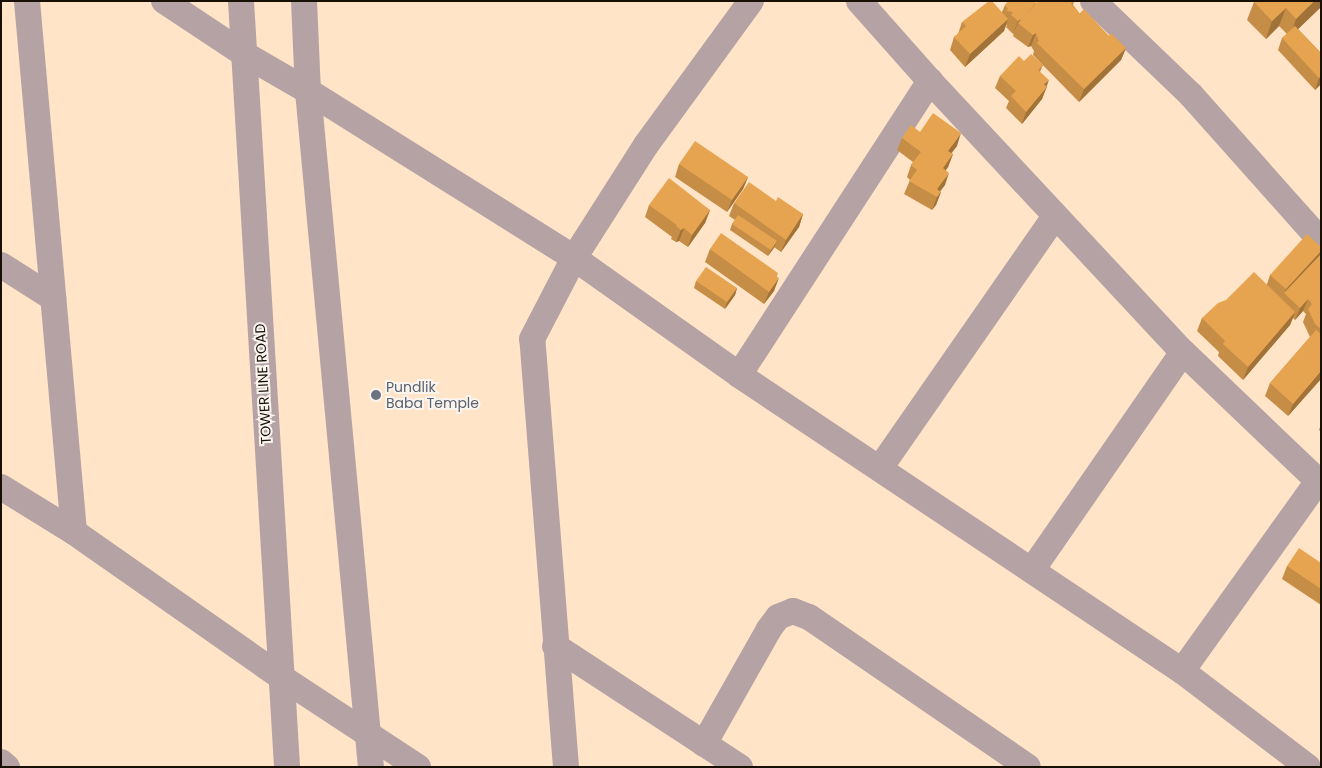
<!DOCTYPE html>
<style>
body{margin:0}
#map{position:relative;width:1322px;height:768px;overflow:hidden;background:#ffe4c7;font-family:Poppins,sans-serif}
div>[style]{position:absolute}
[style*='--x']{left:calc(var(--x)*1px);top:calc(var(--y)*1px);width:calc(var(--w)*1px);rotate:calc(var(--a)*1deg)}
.minor>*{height:26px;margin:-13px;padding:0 13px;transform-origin:13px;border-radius:13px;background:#b5a2a4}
.wall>*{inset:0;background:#c68d46}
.shaded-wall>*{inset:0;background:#a17339}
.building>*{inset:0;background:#e6a451}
.dots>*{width:14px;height:14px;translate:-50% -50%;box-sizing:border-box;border:2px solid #fbf5f0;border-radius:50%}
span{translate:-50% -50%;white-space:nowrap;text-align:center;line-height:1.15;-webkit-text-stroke:4px #fbf5f0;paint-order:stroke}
.street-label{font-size:14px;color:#180f05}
.worship-label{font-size:14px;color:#5b616d}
.left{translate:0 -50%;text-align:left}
.frame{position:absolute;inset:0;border:2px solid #180f05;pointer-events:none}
</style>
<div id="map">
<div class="minor">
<i style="--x:27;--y:1;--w:533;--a:84.94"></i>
<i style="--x:164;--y:1;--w:96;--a:33.5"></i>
<i style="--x:244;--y:54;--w:74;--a:30"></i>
<i style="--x:308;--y:91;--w:314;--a:32.1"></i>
<i style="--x:574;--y:258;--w:202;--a:35.3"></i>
<i style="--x:739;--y:375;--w:533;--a:33.75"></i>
<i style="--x:1182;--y:671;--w:234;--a:-54.4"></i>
<i style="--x:1318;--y:481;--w:4;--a:34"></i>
<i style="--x:241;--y:1;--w:767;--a:86.56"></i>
<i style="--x:304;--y:1;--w:90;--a:87.5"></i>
<i style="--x:308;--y:91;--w:679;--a:84.68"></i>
<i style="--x:859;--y:1;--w:107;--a:48.4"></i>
<i style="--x:930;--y:81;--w:371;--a:47"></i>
<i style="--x:1183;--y:352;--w:187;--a:43.7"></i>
<i style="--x:1093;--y:1;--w:136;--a:43.8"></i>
<i style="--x:1191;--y:95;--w:195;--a:48.3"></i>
<i style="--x:1;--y:265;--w:62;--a:32.4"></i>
<i style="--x:739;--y:375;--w:351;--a:-57"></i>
<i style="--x:880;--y:468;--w:307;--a:-55.2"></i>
<i style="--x:1;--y:487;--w:86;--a:31.7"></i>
<i style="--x:74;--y:532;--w:253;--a:35"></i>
<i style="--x:281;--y:677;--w:164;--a:33.3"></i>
<i style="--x:1032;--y:570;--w:265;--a:-55.3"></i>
<i style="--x:555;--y:646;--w:221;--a:33.2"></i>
<i style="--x:1182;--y:671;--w:158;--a:37.3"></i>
<i style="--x:704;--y:744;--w:132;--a:-60.5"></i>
<i style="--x:769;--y:629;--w:15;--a:-53"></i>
<i style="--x:778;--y:617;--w:16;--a:-22"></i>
<i style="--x:793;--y:611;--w:17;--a:21"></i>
<i style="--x:809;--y:617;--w:265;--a:34.4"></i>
<i style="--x:1;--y:762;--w:8;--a:40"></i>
<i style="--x:566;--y:767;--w:429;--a:-94.5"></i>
<i style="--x:532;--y:339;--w:91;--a:-62.6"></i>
<i style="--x:574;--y:258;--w:134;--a:-57.5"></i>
<i style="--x:646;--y:145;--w:178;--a:-53.9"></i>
</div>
<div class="wall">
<i style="clip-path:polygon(1074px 1px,1073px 5px,1080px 14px,1081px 12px,1109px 36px,1126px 48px,1121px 60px,1079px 102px,1033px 55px,1034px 51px,1031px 46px,1028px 47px,1013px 36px,1014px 33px,1013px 34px,1006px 27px,1007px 25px,1006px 25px,1004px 31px,965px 67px,950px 50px,954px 37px,958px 34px,962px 22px,1002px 12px,1005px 5px)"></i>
<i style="clip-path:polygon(1254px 2px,1321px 7px,1298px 29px,1321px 53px,1321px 84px,1315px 90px,1278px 50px,1282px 38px,1287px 34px,1279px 26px,1266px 39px,1247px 20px)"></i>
<i style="clip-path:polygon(1024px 61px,1043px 65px,1040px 72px,1047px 87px,1042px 99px,1022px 124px,1006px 108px,1009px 101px,995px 88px,1000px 76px)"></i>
<i style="clip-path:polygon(920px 132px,957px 146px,951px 153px,953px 154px,948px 167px,946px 170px,945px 185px,940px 191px,941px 192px,936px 205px,932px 210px,904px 194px,910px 180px,907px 177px,911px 165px,913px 162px,897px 150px,902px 138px)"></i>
<i style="clip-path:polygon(679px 164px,748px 177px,743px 189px,727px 212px,675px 177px)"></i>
<i style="clip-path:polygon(776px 201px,803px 214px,799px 227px,781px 252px,774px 247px,768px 256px,730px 230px,732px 224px,735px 220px,729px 216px,734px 203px)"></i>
<i style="clip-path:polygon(649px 205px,710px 210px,705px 223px,688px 247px,679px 241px,676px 242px,671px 239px,672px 237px,645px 217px)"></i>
<i style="clip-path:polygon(1321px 247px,1321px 379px,1288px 416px,1265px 396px,1270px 383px,1310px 337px,1303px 322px,1306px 314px,1303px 311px,1295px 320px,1293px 318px,1290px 325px,1243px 380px,1218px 356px,1219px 352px,1197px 331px,1202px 318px,1267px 284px,1270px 275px)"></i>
<i style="clip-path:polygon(710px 249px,776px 277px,774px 291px,764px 304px,705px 262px)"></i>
<i style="clip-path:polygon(696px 281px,737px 288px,735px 295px,725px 309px,694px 288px)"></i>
<i style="clip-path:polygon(1321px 424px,1321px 432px,1319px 430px)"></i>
<i style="clip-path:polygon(1321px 563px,1321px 605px,1282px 579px,1287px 566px)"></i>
</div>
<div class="shaded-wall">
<i style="clip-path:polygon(1314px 1px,1321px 1px,1321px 7px,1290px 37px,1296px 19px)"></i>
<i style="clip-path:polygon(1286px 8px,1279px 26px,1266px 39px,1272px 21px)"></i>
<i style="clip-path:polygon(1023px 18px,1018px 23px,1013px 34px,1018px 21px)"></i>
<i style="clip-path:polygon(1008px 19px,1004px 31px,965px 67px,970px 54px)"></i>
<i style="clip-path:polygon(1036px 33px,1031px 46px,1028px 47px,1033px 35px)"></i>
<i style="clip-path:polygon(1126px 48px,1121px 60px,1079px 102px,1084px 89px)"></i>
<i style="clip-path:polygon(1321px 76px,1321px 84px,1315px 90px,1319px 78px)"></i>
<i style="clip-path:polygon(1049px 80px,1042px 99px,1022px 124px,1026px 112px,1044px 84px)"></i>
<i style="clip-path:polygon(961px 133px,957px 146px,944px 163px,948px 151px)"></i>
<i style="clip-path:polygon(953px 154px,948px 167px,938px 181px,943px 168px)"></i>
<i style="clip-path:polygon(949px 173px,945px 185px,936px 197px,937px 189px)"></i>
<i style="clip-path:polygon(748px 177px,743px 189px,727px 212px,732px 200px)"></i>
<i style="clip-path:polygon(941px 192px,936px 205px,932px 210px,937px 197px)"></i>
<i style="clip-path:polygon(710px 210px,705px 223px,688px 247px,692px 235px)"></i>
<i style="clip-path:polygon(803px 214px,799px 227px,781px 252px,786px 240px)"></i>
<i style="clip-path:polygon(684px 228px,679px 241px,676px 242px,681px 230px)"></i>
<i style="clip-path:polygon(777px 241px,774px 248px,768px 256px,771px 250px)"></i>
<i style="clip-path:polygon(1321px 251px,1321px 255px,1284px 294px,1286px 289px)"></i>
<i style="clip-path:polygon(778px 273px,773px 285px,779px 278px,774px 291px,764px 304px,769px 292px,776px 276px)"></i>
<i style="clip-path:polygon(737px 288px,735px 295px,725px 309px,727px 302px)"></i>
<i style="clip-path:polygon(1308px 299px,1303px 311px,1295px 320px,1300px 308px)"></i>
<i style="clip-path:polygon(1295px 312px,1290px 325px,1243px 380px,1248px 367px)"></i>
<i style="clip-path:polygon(1321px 371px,1321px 379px,1288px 416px,1293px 404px)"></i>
</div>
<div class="building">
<i style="clip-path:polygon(989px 1px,992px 1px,1008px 19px,970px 54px,954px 37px,966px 26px,962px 22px)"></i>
<i style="clip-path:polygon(1008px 1px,1037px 1px,1023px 18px,1018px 21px,1011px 15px,1013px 12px,1006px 11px,1008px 9px,1005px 5px)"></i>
<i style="clip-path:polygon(1038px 1px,1073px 1px,1071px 4px,1081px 15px,1081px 12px,1084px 9px,1109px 36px,1111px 33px,1126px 48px,1084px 89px,1037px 43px,1039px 41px,1036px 33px,1033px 35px,1018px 23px)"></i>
<i style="clip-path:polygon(1255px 1px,1314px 1px,1296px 19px,1286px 8px,1272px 21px,1254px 2px)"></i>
<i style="clip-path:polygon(1295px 26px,1321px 53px,1321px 76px,1319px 78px,1282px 38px)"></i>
<i style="clip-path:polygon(1031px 54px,1043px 65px,1038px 70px,1049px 80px,1044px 84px,1047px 87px,1026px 112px,1011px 96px,1016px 91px,1000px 76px,1019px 56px,1024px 61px)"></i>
<i style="clip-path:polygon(933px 113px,961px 133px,948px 151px,953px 154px,943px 168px,949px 173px,937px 189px,941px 192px,937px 197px,909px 181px,917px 170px,911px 165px,921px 152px,902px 138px,911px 125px,920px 132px)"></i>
<i style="clip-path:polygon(695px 141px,748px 177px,732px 200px,679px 164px)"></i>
<i style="clip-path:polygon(669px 178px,710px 210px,692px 235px,684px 228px,681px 230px,676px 226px,677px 225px,649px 205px)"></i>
<i style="clip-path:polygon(749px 182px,776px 201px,778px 197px,803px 214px,786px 240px,734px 203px)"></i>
<i style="clip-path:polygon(738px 215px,777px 241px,771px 250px,732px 224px)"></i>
<i style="clip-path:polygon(721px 233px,778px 273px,776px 276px,779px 278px,769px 292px,710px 249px)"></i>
<i style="clip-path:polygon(1307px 234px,1321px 247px,1321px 251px,1286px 289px,1270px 275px)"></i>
<i style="clip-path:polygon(1321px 254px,1321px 329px,1315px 324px,1308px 309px,1312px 304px,1308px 299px,1300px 308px,1284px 293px)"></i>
<i style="clip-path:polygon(706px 267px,737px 288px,727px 302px,696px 281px)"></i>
<i style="clip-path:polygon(1254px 272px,1295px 312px,1248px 367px,1223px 344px,1225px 341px,1202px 318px,1218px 303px,1226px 300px)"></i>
<i style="clip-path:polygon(1316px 330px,1321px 334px,1321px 371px,1293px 404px,1270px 383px)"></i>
<i style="clip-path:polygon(1299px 548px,1321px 563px,1321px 589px,1287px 566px)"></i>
</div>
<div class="dots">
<i style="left:376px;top:395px;background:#6b7280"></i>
</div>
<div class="street-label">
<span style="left:263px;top:384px;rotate:-93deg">TOWER LINE ROAD</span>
</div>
<div class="worship-label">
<span class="left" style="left:386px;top:395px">Pundlik<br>Baba Temple</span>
</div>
<div class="frame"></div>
</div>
